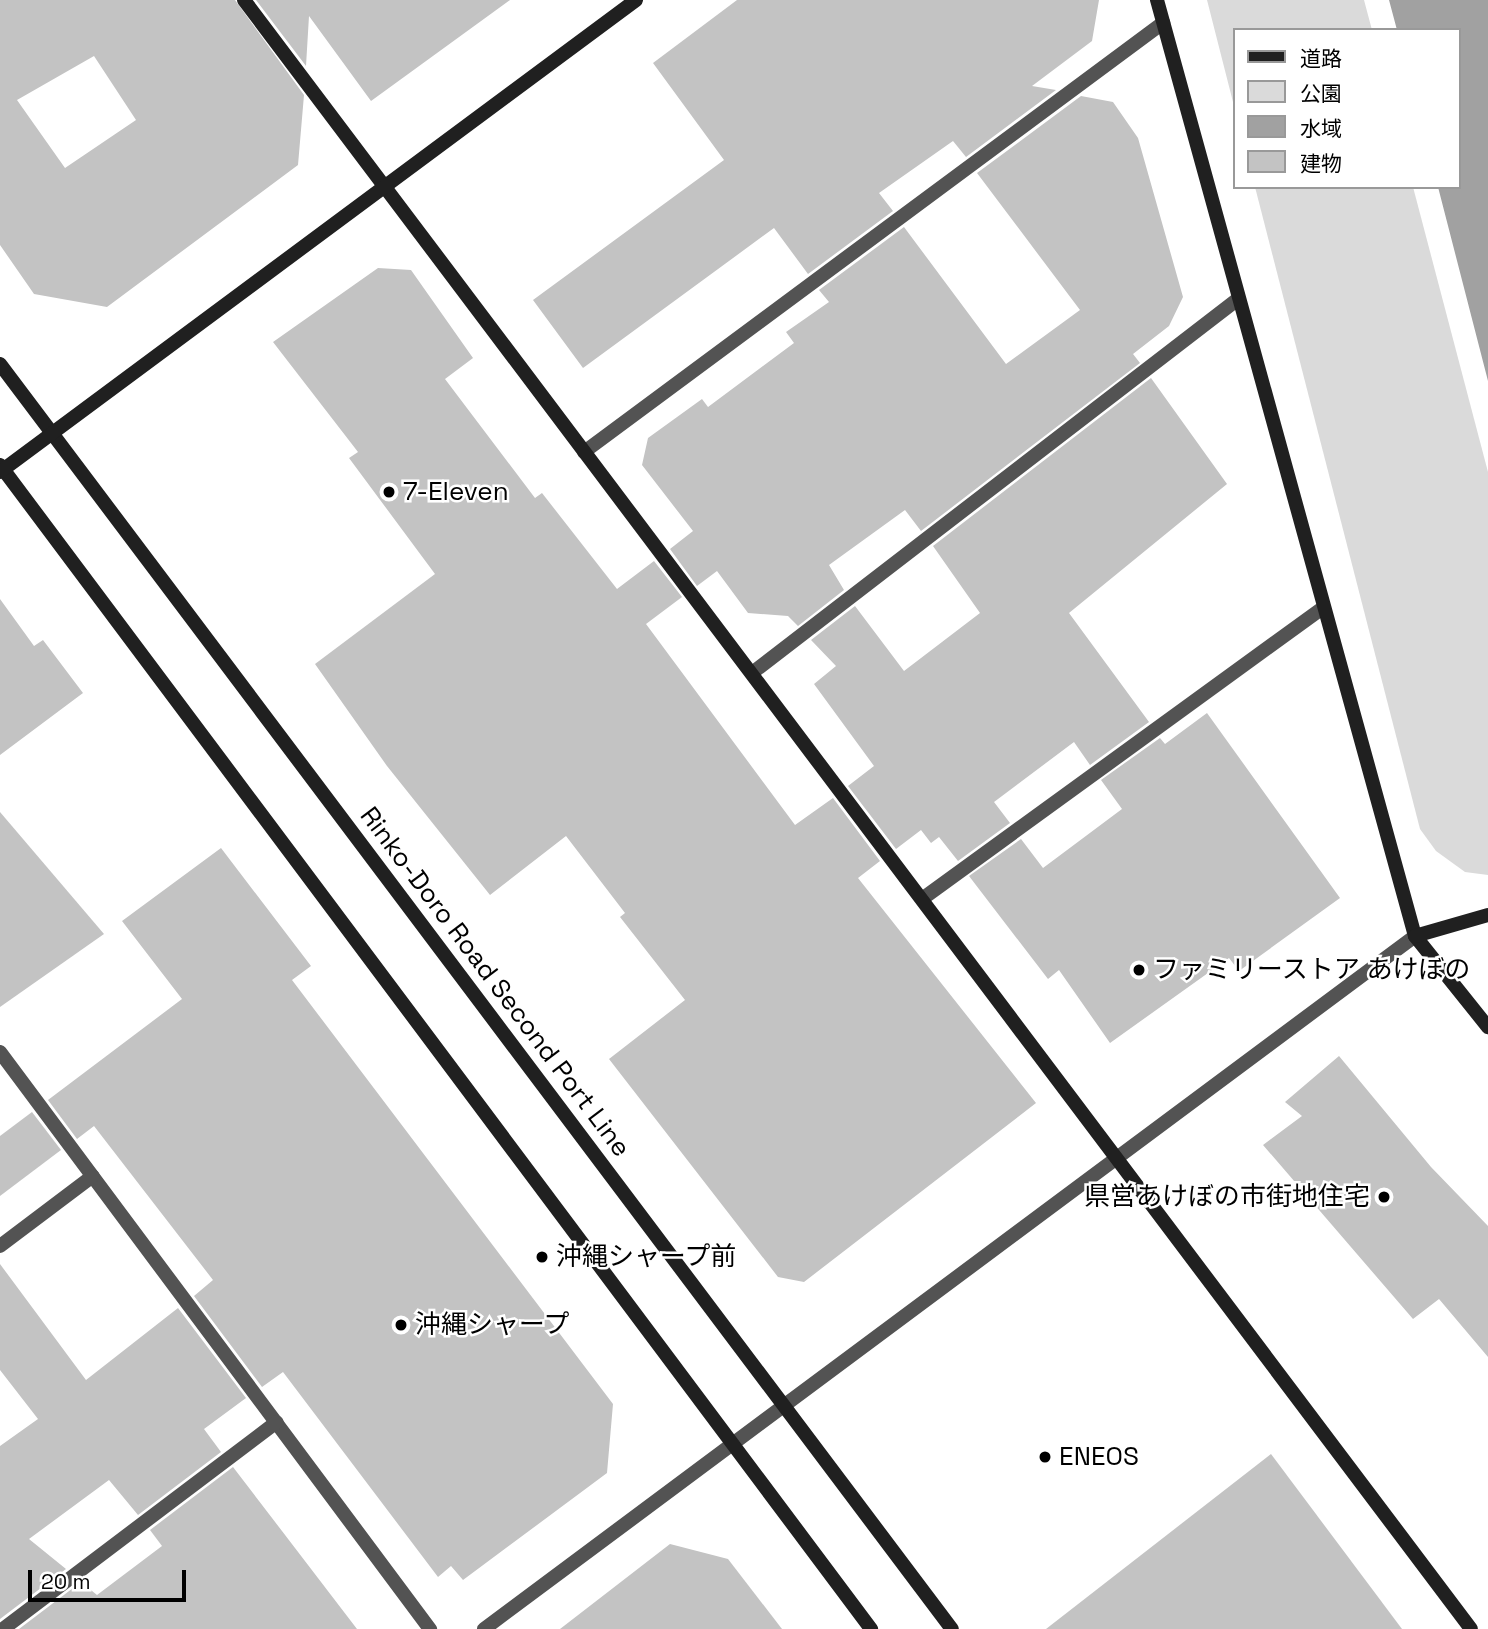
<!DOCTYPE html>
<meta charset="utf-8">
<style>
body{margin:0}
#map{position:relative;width:1488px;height:1629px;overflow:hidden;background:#fff;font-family:"Space Grotesk","Noto Sans JP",sans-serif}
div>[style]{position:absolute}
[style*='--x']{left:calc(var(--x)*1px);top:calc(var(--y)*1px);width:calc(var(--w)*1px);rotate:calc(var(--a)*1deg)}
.green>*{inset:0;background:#dadada}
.water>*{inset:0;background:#a1a1a1}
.building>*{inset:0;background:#c3c3c3}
.street>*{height:14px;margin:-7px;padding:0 7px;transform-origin:7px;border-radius:7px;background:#535353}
.secondary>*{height:14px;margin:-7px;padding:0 7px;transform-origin:7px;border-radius:7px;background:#202020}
.dots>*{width:19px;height:19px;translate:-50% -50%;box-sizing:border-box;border:4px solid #fff;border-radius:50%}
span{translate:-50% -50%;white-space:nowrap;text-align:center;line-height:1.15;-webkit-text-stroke:5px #fff;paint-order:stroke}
.poi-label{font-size:26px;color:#000}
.left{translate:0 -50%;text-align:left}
.right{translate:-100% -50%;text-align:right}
.street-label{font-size:26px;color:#000}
.legend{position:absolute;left:1233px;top:28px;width:228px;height:161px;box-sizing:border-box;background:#fff;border:2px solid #999;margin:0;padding:9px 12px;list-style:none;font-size:21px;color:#000}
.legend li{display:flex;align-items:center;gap:14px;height:35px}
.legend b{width:35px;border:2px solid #999}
.scale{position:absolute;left:28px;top:1570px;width:158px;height:32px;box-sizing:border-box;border:4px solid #000;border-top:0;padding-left:9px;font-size:21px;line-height:24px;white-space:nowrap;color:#000;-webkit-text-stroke:5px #fff;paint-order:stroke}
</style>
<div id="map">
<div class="green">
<i style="clip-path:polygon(1207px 0,1364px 0,1372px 30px,1234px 30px,1234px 106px)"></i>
<i style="clip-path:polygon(1255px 187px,1413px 187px,1488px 472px,1488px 875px,1465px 872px,1436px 851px,1420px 829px)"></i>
</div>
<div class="water">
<i style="clip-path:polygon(1389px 0,1488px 0,1488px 381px,1438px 187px,1458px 187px,1458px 30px,1397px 30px)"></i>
</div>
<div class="building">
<i style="clip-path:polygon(evenodd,0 0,235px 0,304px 95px,298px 165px,107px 307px,34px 294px,0 245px,0 0,94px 56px,136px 120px,65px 168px,17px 100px,94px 56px)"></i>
<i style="clip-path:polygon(256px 0,510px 0,371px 101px,309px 16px,306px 66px)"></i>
<i style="clip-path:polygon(737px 0,1099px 0,1092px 41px,1032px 86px,1056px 90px,966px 157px,953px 141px,879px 193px,893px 211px,808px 274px,774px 228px,583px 368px,533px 300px,724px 160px,653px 63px)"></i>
<i style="clip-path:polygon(1081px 96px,1113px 102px,1138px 138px,1183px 297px,1169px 326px,1133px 354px,1140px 363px,921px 531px,905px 510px,829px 565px,844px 590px,798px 626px,788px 616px,748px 613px,717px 571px,697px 586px,670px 549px,693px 531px,642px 465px,648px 438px,702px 399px,708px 407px,794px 343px,786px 332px,829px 302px,819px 290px,904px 227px,1006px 364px,1080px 310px,977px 173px)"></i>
<i style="clip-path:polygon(378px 268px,411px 270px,473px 358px,445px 379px,535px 498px,542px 493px,617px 589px,654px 561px,682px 597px,646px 624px,795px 825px,833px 798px,880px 861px,858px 878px,1036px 1103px,804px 1282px,778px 1277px,609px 1059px,685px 1000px,620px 917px,625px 913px,566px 836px,490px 895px,387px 766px,315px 664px,435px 574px,349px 458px,358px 452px,273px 342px)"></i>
<i style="clip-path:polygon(1151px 378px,1227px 484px,1069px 613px,1149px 722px,1090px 765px,1074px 742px,994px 802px,1010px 823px,958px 861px,939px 837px,931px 843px,921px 830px,896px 849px,848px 786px,874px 766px,814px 684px,836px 666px,811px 640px,855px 606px,904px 671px,980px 613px,933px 546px)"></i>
<i style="clip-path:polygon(0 599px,34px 646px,43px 640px,83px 693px,0 755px)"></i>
<i style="clip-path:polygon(1207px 713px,1340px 898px,1239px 971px,1229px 958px,1110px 1043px,1059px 970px,1048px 979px,969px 876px,1021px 839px,1043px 868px,1122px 809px,1101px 780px,1160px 738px,1165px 744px)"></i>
<i style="clip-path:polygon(0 812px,104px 934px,0 1007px)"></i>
<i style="clip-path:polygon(221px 848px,311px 966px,292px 980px,613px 1404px,607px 1473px,463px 1580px,451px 1566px,438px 1577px,283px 1372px,262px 1387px,194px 1296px,213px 1280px,94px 1126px,77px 1139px,48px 1100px,182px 999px,122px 921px)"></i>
<i style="clip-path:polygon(1339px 1056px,1431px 1167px,1488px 1226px,1488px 1357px,1439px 1299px,1413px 1319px,1263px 1145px,1302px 1116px,1285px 1102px)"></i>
<i style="clip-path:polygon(32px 1112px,61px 1150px,0 1196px,0 1136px)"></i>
<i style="clip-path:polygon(0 1264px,86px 1380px,178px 1308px,246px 1398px,204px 1429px,221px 1452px,138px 1515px,109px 1480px,29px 1539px,66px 1569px,0 1619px,0 1446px,38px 1419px,0 1370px)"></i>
<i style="clip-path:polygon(1271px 1454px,1402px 1629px,1046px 1629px)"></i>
<i style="clip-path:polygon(233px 1467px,357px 1629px,19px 1629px,81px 1582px,97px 1595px,162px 1546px,150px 1530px)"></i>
<i style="clip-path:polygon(670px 1544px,728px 1559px,782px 1629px,560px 1629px)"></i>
</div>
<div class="street">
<i style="--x:584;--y:452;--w:721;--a:-36.54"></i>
<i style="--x:752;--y:673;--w:613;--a:-37.58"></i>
<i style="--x:922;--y:899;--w:495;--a:-36"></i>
<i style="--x:0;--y:1052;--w:720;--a:53.31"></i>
<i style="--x:0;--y:1246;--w:116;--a:-37"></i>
<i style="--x:3;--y:1629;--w:343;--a:-37.1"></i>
<i style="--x:484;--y:1629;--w:1161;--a:-36.66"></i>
</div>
<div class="secondary">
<i style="--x:244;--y:0;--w:2039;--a:53.01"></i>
<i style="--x:1157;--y:0;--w:971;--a:74.59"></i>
<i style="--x:1415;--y:936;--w:117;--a:51.3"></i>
<i style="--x:0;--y:364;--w:1583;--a:53.04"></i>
<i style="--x:0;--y:465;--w:1454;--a:53.19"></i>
<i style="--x:0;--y:472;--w:792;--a:-36.58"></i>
<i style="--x:1415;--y:936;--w:76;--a:-16"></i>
</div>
<div class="dots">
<i style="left:389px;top:492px;background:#000"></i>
<i style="left:1139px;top:970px;background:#000"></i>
<i style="left:1384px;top:1197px;background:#000"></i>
<i style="left:542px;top:1257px;background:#000"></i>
<i style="left:401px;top:1325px;background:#000"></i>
<i style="left:1045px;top:1457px;background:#000"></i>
</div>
<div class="poi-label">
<span class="left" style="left:403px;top:492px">7-Eleven</span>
<span class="left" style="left:1153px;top:970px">ファミリーストア あけぼの</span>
<span class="right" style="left:1370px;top:1197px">県営あけぼの市街地住宅</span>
<span class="left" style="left:556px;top:1257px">沖縄シャープ前</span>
<span class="left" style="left:415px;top:1325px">沖縄シャープ</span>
<span class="left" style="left:1059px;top:1457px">ENEOS</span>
</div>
<div class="street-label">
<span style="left:495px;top:982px;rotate:53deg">Rinko-Doro Road Second Port Line</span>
</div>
<ul class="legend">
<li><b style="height:9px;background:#202020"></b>道路</li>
<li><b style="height:19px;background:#dadada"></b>公園</li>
<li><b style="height:19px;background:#a1a1a1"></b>水域</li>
<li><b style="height:19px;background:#c3c3c3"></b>建物</li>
</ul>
<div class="scale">20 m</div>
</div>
